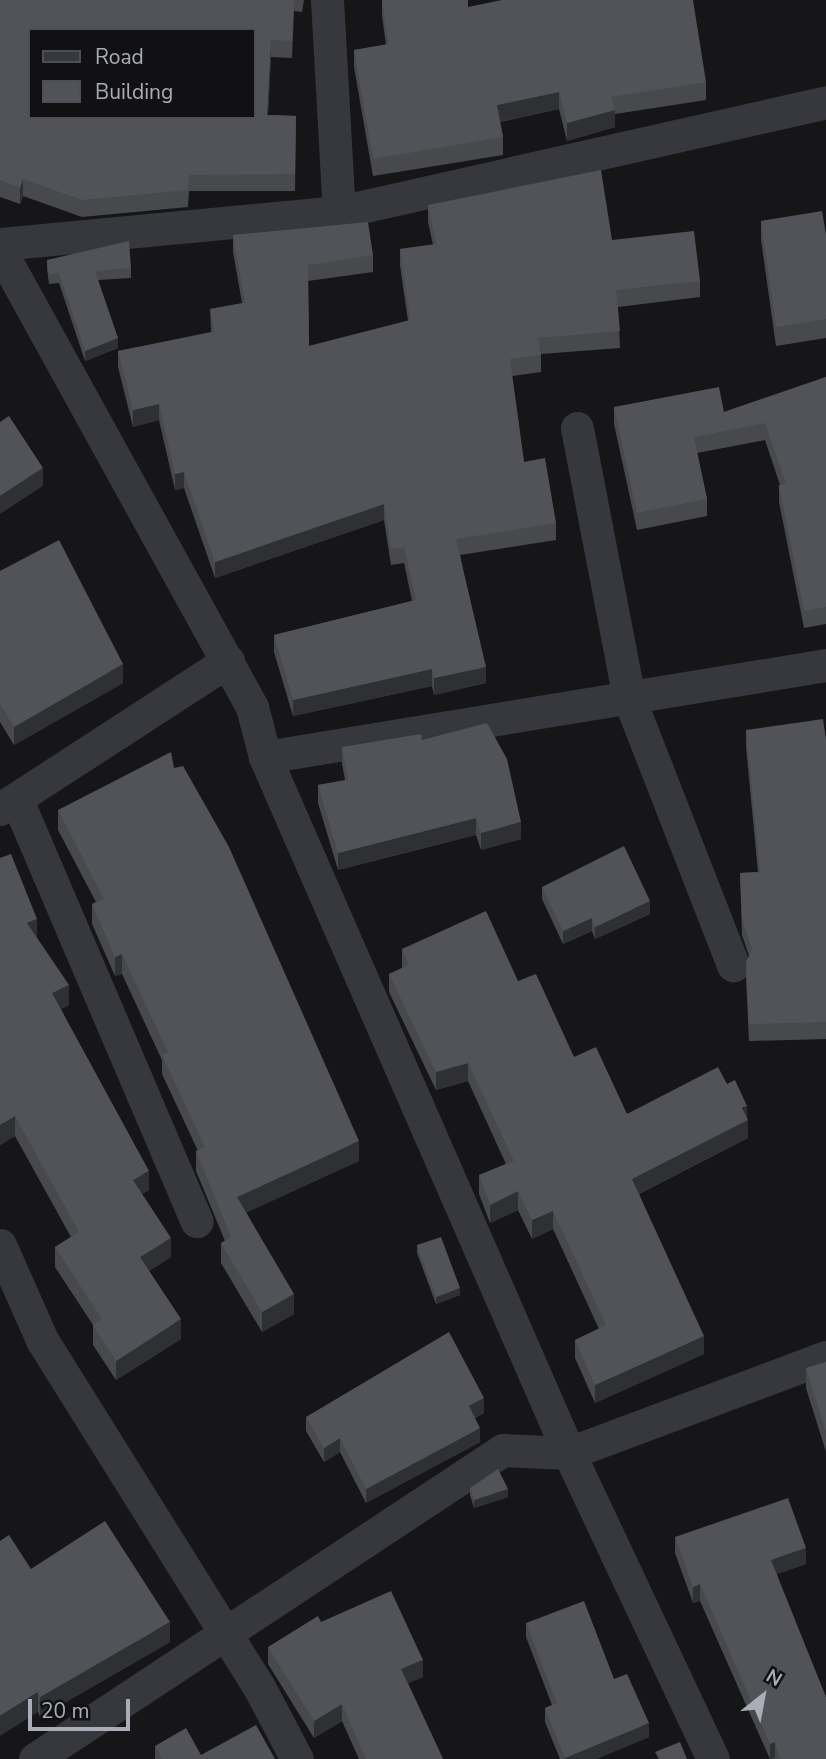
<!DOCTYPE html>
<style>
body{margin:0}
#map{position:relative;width:826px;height:1759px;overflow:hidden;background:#161618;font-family:"Nunito Sans",sans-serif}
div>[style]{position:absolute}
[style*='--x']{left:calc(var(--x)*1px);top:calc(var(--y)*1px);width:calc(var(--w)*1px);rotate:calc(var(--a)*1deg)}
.street>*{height:33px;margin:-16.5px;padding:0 16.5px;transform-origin:16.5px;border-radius:16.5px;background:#37383d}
.wall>*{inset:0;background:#47494d}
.shaded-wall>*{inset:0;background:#2f3033}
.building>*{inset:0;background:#525359}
span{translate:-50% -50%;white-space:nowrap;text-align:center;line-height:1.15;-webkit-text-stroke:6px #111113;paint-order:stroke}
.legend{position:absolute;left:28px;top:28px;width:228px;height:91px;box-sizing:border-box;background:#111113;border:2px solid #4d4f55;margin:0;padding:9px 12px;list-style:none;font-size:21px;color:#a8adb8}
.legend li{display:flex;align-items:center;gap:14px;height:35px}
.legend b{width:35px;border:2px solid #4d4f55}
.north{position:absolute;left:728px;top:1661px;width:70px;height:70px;-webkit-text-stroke:5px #111113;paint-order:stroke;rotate:31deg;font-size:19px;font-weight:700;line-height:28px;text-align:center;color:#a8adb8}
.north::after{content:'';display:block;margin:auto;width:24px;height:32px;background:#a8adb8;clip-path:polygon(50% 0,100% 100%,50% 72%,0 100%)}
.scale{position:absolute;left:28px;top:1699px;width:102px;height:32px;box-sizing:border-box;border:4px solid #a8adb8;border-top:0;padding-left:9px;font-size:21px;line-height:24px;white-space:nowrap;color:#a8adb8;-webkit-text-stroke:5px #111113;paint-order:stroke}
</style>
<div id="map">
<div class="street">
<i style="--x:327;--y:0;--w:212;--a:86.8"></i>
<i style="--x:0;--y:244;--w:341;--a:-5.4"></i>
<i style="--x:339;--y:212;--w:499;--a:-12.7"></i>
<i style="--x:0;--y:250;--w:522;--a:61.13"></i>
<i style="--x:252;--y:707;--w:52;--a:75.4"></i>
<i style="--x:265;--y:757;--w:759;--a:66.41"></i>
<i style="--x:569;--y:1453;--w:338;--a:64.8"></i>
<i style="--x:577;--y:428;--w:275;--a:79.1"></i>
<i style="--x:629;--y:698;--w:287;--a:68.7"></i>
<i style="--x:265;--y:757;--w:568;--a:-9.31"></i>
<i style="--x:17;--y:800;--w:458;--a:66.9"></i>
<i style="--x:0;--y:809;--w:272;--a:-33"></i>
<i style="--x:0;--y:1245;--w:104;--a:66.1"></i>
<i style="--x:42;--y:1340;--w:409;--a:58"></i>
<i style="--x:259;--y:1687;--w:81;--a:62.2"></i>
<i style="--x:35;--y:1759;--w:561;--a:-33.44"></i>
<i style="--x:503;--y:1450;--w:66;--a:2.6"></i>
<i style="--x:569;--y:1453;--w:274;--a:-20.5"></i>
</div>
<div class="wall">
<i style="clip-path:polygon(0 0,304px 0,302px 12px,294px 11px,292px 58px,271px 57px,268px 115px,296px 116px,295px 191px,189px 191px,188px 207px,82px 217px,23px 196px,20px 204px,0 197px)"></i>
<i style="clip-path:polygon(382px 0,468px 7px,706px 82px,706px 100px,615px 114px,615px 127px,567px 141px,559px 109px,500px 122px,503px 137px,503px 155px,373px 176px,354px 67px,354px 50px,386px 45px,382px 16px)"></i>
<i style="clip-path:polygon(428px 205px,612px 240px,700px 281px,700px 297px,618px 307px,620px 348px,541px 354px,541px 372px,512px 376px,524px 462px,556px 523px,556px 540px,460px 555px,486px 683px,434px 695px,432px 686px,293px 716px,274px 652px,274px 635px,412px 601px,404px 563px,391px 565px,384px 520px,215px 578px,184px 488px,175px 490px,159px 420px,133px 427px,118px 367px,118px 351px,211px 332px,210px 309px,242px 303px,233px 252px,233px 235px,373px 255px,373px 272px,308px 281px,309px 346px,408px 321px,400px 266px,400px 249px,433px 245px,428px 222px)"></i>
<i style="clip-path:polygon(761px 221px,826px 235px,826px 338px,776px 346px,761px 240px)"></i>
<i style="clip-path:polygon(47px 260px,131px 268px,131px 278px,98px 280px,118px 348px,85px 361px,59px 283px,49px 284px,47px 269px)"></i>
<i style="clip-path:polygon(826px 377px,826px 624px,804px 628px,779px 502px,779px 485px,780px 485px,765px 440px,697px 453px,707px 499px,707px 516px,637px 530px,614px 424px,614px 407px,724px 412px)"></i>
<i style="clip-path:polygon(0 571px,123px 683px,14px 745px,0 722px)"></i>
<i style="clip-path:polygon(746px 730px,826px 740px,826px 1039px,749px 1041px,746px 979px,746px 962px,749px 956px,742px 935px,740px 873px,758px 872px,746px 747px)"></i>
<i style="clip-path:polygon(422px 740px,521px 839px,481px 850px,476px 835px,338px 870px,318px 803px,318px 785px,345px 780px,342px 764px,342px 747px)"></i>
<i style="clip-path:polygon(174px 768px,359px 1161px,246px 1212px,294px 1314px,262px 1332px,221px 1263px,221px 1243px,225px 1241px,196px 1171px,196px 1151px,198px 1151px,162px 1074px,162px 1060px,122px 974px,115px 976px,92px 924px,92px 904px,96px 902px,58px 830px,58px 810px)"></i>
<i style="clip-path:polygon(542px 887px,650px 914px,595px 939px,592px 931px,563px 944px,542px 899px)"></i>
<i style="clip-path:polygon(37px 938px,69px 1005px,61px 1009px,149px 1190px,142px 1194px,171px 1257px,149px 1271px,181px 1339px,116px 1380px,93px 1345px,93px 1325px,55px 1267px,55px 1247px,71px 1237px,15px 1136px,0 1145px)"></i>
<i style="clip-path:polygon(402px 949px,518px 981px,574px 1057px,627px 1114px,727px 1084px,747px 1119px,748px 1138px,639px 1194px,704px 1354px,595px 1403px,575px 1358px,575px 1340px,599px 1329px,553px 1229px,532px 1239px,518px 1210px,490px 1223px,479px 1194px,479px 1175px,506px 1164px,468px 1081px,436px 1090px,389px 992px,389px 974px,402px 968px)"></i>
<i style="clip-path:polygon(417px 1245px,460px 1295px,436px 1304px,417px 1253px)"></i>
<i style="clip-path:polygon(826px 1362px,826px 1452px,806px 1388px,806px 1368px)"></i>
<i style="clip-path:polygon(484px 1413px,475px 1418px,480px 1442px,366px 1503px,340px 1452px,324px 1462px,306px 1431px,306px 1417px)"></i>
<i style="clip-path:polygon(470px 1488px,508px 1497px,474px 1508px,470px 1495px)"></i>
<i style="clip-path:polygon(675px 1537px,806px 1564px,777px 1574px,826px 1759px,770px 1759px,700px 1601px,693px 1603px,675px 1553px)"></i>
<i style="clip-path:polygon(31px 1569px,170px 1642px,40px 1717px,38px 1712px)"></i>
<i style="clip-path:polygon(321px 1622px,423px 1677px,408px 1683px,443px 1759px,359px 1759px,342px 1721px,314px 1738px,268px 1664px,268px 1647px)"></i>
<i style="clip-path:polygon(526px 1623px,614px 1679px,649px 1737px,596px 1759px,560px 1759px,545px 1722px,545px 1708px,552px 1705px,526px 1637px)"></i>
<i style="clip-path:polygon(155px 1746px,201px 1755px,275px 1759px,155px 1759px)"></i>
</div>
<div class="shaded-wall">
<i style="clip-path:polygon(271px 40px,271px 57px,267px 132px,267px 115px)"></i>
<i style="clip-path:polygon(559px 92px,559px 109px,497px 122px,497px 105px)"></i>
<i style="clip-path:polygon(615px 110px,615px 127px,567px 141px,567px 123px)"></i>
<i style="clip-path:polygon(23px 179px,23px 196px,20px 204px,20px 188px)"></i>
<i style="clip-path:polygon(118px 338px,118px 348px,85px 361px,85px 351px)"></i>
<i style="clip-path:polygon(159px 404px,159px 420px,133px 427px,133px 410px)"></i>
<i style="clip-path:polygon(43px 468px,43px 486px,0 514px,0 496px)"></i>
<i style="clip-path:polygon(184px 472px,184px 488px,175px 490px,175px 474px)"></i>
<i style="clip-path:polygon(384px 504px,384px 520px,215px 578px,215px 562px)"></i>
<i style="clip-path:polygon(123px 664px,123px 683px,14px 745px,14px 727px)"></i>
<i style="clip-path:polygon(486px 667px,486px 683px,434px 695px,434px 678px)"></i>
<i style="clip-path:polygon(432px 669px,432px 686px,293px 716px,293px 700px)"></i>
<i style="clip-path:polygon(476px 818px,476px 835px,338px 870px,338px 853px)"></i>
<i style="clip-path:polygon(521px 822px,521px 839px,481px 850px,481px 833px)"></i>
<i style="clip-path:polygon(650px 901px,650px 914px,595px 939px,595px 927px)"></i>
<i style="clip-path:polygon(592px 918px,592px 931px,563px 944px,563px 931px)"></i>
<i style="clip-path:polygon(37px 919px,37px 938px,27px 923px)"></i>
<i style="clip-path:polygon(122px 954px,122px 974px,115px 976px,115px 957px)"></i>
<i style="clip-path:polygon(69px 985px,69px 1005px,52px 1013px,52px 993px)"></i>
<i style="clip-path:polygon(468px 1063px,468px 1081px,436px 1090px,436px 1072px)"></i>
<i style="clip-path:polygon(747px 1106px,748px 1138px,632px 1197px,632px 1179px)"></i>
<i style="clip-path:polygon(15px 1116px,15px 1136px,0 1145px,0 1125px)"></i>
<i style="clip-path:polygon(359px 1141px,359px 1161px,237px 1217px,237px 1197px)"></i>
<i style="clip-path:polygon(149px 1171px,149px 1190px,133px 1199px,133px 1180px)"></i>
<i style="clip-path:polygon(518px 1191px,518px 1210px,490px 1223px,490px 1205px)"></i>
<i style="clip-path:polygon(553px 1211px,553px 1229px,532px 1239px,532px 1220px)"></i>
<i style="clip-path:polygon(171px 1238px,171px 1257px,140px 1277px,140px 1257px)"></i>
<i style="clip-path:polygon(460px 1288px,460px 1295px,436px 1304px,436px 1297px)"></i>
<i style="clip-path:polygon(294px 1294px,294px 1314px,262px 1332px,262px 1312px)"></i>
<i style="clip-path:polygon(181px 1319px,181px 1339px,116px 1380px,116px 1361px)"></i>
<i style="clip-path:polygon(704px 1336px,704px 1354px,595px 1403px,595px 1385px)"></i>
<i style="clip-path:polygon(484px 1398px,484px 1413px,469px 1420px,469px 1406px)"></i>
<i style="clip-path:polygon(480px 1428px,480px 1442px,366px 1503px,366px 1489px)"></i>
<i style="clip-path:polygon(340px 1438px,340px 1452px,324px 1462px,324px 1448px)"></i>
<i style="clip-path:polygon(508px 1489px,508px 1497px,474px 1508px,474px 1500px)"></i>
<i style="clip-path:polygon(806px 1548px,806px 1564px,771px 1576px,771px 1560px)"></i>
<i style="clip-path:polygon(700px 1584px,700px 1601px,693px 1603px,693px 1587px)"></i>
<i style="clip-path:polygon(170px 1622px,170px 1642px,40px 1717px,40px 1697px)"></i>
<i style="clip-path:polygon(423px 1660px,423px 1677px,401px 1686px,401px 1669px)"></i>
<i style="clip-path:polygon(38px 1692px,38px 1712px,0 1736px,0 1716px)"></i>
<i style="clip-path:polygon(342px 1704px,342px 1721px,314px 1738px,314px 1721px)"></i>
<i style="clip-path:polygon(649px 1723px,649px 1737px,596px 1759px,565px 1759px,565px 1758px)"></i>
<i style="clip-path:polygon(775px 1742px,775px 1758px,770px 1759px,770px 1744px)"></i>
</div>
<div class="building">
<i style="clip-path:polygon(evenodd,0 0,294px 0,292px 41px,271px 40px,267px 115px,296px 116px,295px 174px,189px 175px,188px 190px,82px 200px,23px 179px,20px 188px,0 180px,0 0,30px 30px,254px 30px,254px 117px,30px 117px,30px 30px)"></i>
<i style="clip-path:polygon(382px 0,468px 0,468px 7px,502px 0,693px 0,706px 82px,611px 97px,615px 110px,567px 123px,559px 92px,497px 105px,503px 137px,373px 159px,354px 50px,388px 44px)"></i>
<i style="clip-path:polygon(601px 170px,612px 240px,694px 231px,700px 281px,616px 290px,620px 331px,538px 338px,541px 355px,510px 359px,524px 462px,545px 458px,556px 523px,456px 539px,486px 667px,434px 678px,432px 669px,293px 700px,274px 635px,416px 600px,404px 547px,391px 549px,384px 504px,215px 562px,184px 472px,175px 474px,159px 404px,133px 410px,118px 351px,214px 332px,210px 309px,245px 303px,233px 235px,368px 222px,373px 255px,308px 265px,309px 346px,410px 320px,400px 249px,436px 244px,428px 205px)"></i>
<i style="clip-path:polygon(822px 211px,826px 235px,826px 319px,776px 327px,761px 221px)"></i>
<i style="clip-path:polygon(129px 241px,131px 268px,95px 271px,118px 338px,85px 351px,59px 273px,49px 274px,47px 260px)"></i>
<i style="clip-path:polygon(826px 377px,826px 607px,804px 611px,779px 485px,786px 484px,765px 423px,694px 437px,707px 499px,637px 513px,614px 407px,719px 387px,724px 412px)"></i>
<i style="clip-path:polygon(9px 416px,43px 468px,0 496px,0 422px)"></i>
<i style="clip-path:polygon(59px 540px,123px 664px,14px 727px,0 704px,0 571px)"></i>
<i style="clip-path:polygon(823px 719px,826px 740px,826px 1022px,749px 1024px,746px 962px,752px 950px,742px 918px,740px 873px,760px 872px,746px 730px)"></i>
<i style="clip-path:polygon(487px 723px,507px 759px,521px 822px,481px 833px,476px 818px,338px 853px,318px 785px,348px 780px,342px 747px,421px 734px,422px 740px)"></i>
<i style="clip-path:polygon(171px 752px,174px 768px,183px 766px,229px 847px,359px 1141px,237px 1197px,294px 1294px,262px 1312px,221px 1243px,231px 1237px,196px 1151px,205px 1147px,162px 1055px,168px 1052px,122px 954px,115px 957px,92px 904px,104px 899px,58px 810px)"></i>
<i style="clip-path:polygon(624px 846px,650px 901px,595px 927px,592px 918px,563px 931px,542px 887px)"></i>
<i style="clip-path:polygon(11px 854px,37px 919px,27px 923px,69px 985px,52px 993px,149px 1171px,133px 1180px,171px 1238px,140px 1257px,181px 1319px,116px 1361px,93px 1325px,102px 1319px,55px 1247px,79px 1232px,15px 1116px,0 1125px,0 858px)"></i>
<i style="clip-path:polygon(486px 911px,518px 981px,536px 974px,574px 1057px,596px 1047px,627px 1114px,718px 1067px,727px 1084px,735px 1080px,747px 1106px,742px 1108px,748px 1120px,632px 1179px,704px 1336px,595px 1385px,575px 1340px,606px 1325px,553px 1211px,532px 1220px,518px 1191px,490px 1205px,479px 1175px,514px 1161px,468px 1063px,436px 1072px,389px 974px,409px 965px,402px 949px)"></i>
<i style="clip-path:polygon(441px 1237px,460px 1288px,436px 1297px,417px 1245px)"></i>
<i style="clip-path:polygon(449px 1332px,484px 1398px,469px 1406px,480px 1428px,366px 1489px,340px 1438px,324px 1448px,306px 1417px)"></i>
<i style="clip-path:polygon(826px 1362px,826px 1432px,806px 1368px)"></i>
<i style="clip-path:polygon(498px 1469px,508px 1489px,474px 1500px,470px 1488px)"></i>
<i style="clip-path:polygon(788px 1498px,806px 1548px,771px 1560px,826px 1697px,826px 1759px,780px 1759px,775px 1742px,770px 1744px,700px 1584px,693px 1587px,675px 1537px)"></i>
<i style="clip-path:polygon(105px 1521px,170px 1622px,40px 1697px,38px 1692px,0 1716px,0 1541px,9px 1535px,31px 1569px)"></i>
<i style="clip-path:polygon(391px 1591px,423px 1660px,401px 1669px,443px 1759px,366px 1759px,342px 1704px,314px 1721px,268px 1647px,318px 1616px,321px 1622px)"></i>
<i style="clip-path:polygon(584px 1601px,614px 1679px,627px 1674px,649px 1723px,565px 1758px,545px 1708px,557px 1703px,526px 1623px)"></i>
<i style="clip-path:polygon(256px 1725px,275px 1759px,162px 1759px,155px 1746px,186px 1728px,201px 1755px)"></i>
<i style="clip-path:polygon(680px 1742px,687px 1759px,659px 1759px,655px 1752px)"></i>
</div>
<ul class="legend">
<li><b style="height:9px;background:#37383d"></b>Road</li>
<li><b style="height:19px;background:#525359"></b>Building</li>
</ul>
<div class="north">N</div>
<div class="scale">20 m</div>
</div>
